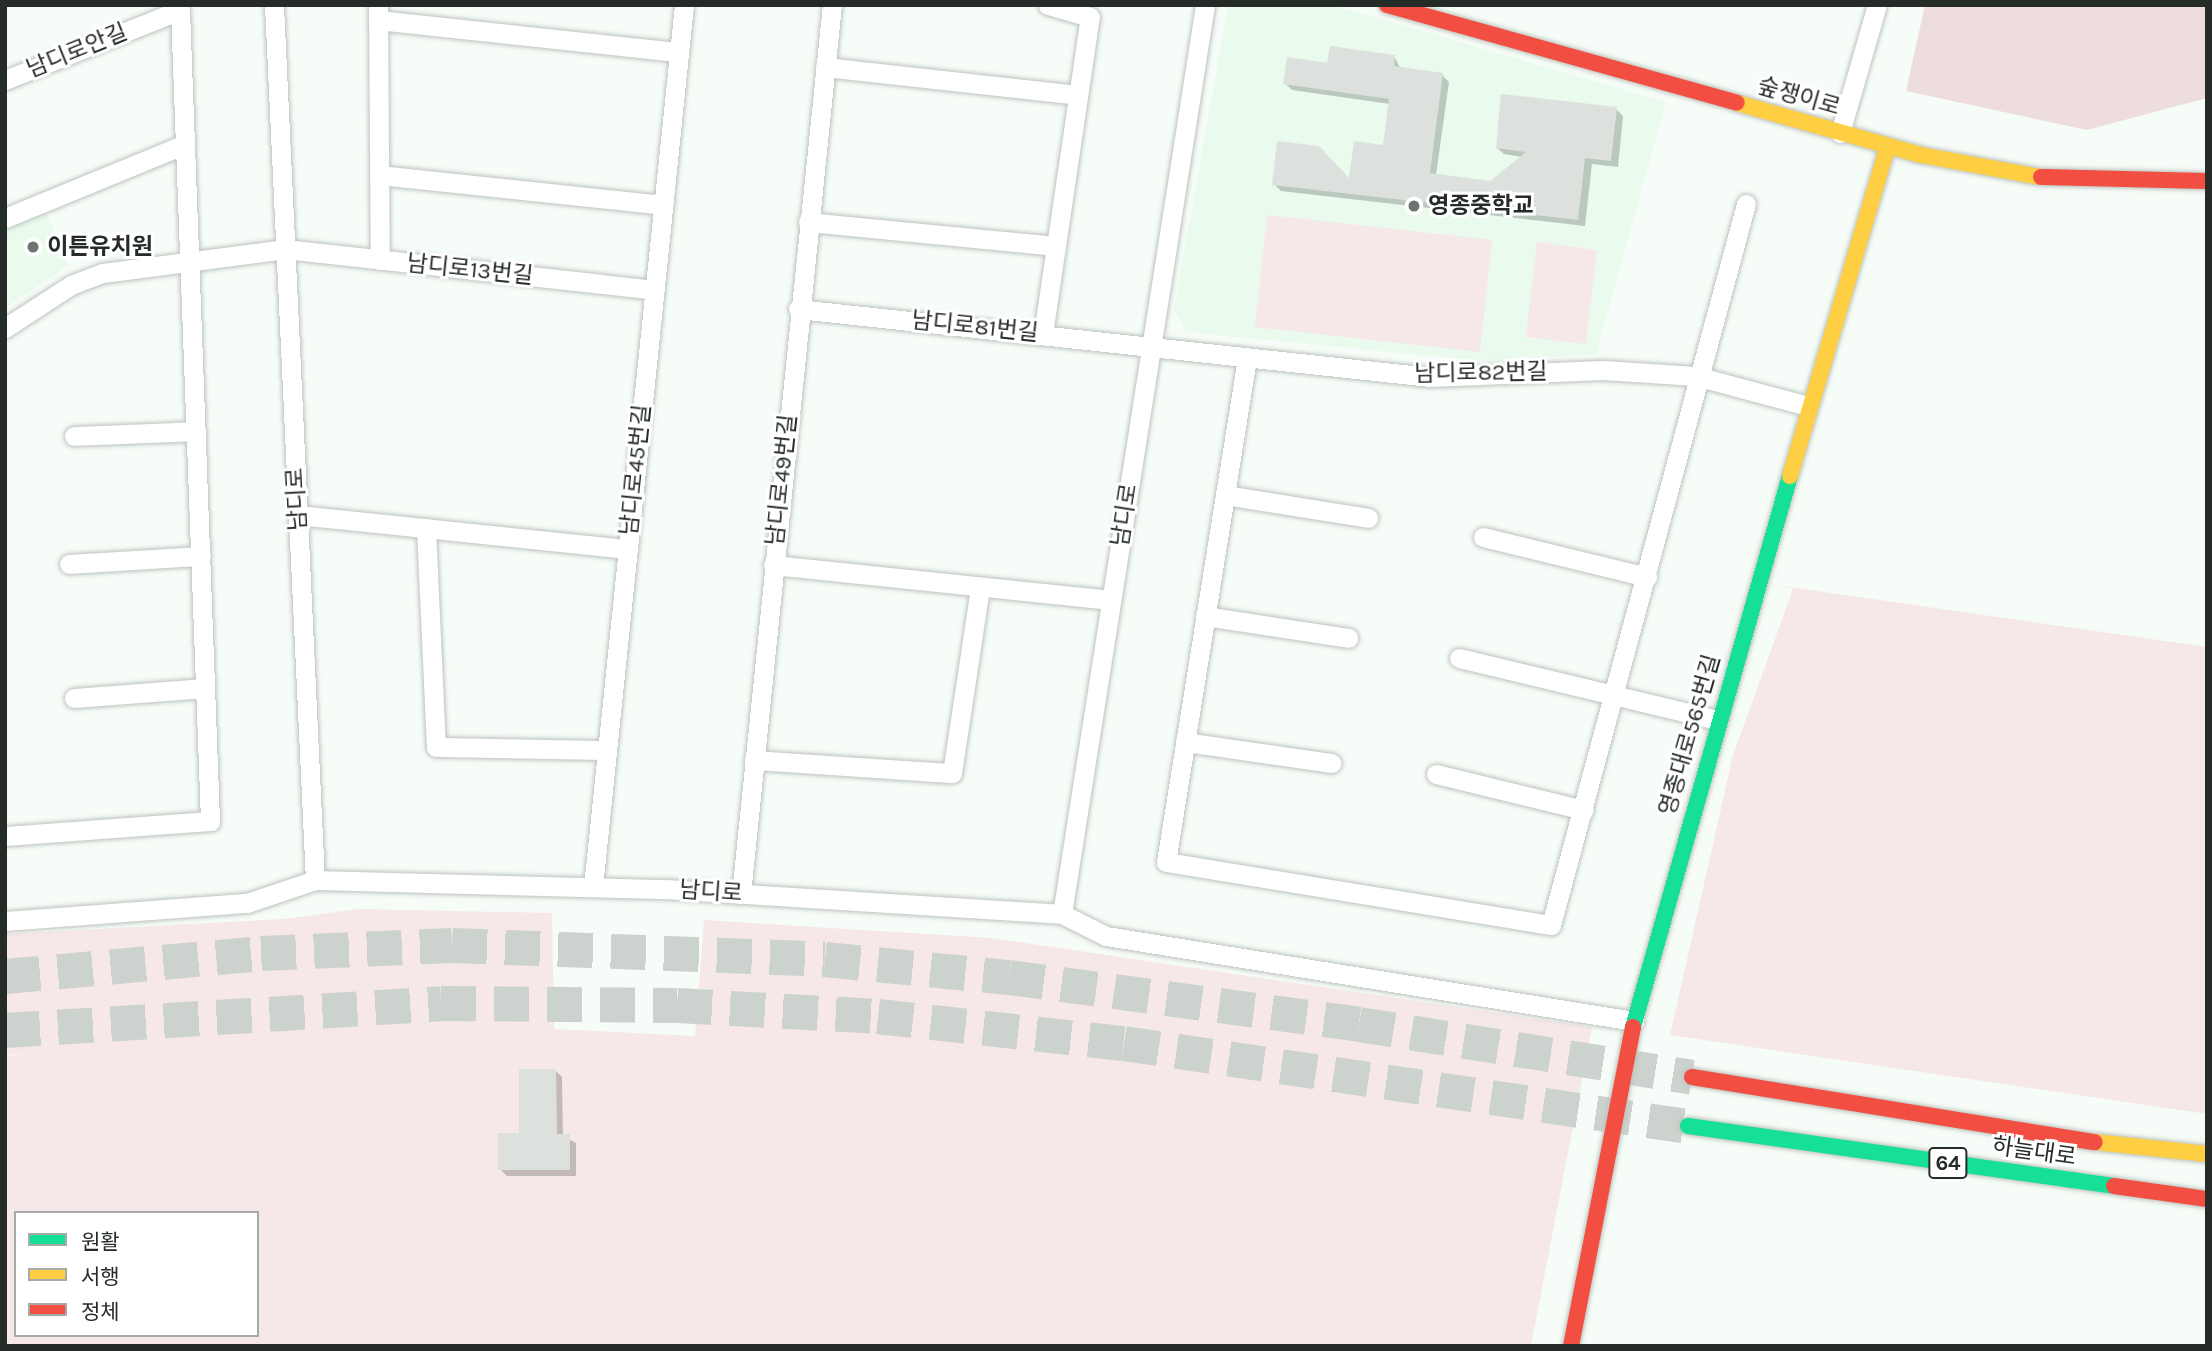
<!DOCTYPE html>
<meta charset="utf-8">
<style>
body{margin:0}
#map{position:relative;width:2212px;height:1351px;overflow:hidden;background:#f6fcf7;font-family:Karla,"Noto Sans KR",sans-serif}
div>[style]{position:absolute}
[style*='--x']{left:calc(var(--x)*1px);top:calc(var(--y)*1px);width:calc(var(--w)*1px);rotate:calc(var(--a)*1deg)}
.built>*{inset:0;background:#eafaed}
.green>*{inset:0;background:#f6e8e8}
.forest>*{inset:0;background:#eddddd}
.shadow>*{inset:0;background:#0003}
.building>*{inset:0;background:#dce1dd}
.highway-tunnel>*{height:35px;margin-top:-17.5px;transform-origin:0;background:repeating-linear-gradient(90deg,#ccd2cd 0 35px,transparent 0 53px)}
.roads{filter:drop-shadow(0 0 2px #bdc3be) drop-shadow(0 0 2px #bdc3be)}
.street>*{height:19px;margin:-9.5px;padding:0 9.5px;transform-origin:9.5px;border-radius:9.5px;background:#fefffe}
.fast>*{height:16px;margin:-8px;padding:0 8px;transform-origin:8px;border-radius:8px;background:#16e098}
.slow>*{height:16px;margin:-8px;padding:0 8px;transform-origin:8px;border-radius:8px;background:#ffcf43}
.jam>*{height:16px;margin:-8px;padding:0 8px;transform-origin:8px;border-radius:8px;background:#f24e42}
.dots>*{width:19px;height:19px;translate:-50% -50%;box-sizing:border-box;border:4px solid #fff;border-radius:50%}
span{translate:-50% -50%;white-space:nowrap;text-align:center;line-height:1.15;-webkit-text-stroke:6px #fff;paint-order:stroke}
.shield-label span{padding:2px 5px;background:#fff;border:2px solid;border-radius:5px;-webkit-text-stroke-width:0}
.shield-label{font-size:21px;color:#252b26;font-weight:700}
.street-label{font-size:23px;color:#252b26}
.poi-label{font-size:23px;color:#252b26;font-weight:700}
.left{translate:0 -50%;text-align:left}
.frame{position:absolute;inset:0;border:7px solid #252b26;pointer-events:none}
.legend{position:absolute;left:14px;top:1211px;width:245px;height:126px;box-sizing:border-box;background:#fff;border:2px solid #a8aaa8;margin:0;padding:9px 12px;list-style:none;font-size:21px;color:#252b26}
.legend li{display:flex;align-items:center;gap:14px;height:35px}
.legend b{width:35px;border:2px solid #a8aaa8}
</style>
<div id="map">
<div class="built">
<i style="clip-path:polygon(1228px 5px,1333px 5px,1666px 102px,1596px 354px,1491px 362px,1186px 332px,1174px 310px)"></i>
<i style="clip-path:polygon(46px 211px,68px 266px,5px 308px,5px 228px)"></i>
</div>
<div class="green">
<i style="clip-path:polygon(1267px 215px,1492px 240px,1480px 352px,1255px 327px)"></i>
<i style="clip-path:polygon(1537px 242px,1597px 250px,1586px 344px,1526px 337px)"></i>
<i style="clip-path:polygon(1782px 586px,2207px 647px,2207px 1114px,1670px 1035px,1733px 755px,1793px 589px)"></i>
<i style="clip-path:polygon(evenodd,359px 909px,552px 913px,554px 1029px,695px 1036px,704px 920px,992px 938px,1592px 1027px,1531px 1346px,5px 1346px,5px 1056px,44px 1053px,5px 1055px,5px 934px,283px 919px,359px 909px,16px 1213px,257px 1213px,257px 1335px,16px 1335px,16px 1213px)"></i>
</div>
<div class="forest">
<i style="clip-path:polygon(1925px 5px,2207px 5px,2207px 98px,2087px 130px,1906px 91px)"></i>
</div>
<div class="shadow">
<i style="clip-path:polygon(1394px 56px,1401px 69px,1442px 75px,1449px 82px,1436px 175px,1491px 183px,1522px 157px,1504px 154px,1497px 148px,1616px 109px,1623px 116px,1618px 167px,1592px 164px,1585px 226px,1281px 191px,1274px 184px,1350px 181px,1384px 147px,1390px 104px,1292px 90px,1285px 83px,1329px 65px)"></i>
<i style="clip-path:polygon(555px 1070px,562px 1077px,563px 1136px,576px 1143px,576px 1176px,507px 1176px,500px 1169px)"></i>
</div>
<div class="building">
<i style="clip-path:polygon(1330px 46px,1395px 55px,1394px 66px,1443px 73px,1430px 173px,1490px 181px,1526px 152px,1496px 148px,1501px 94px,1617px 107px,1611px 161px,1585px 158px,1578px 220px,1272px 185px,1277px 141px,1319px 146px,1349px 178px,1354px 141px,1383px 145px,1389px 99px,1283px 84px,1287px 57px,1327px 63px)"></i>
<i style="clip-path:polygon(519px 1069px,556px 1069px,557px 1134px,570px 1134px,570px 1170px,498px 1170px,498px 1133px,519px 1133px)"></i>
</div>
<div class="highway-tunnel">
<i style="--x:5;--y:976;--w:257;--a:-5.1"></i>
<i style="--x:261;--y:953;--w:191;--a:-2.4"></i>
<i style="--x:452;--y:945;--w:373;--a:2.1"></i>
<i style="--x:825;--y:959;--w:185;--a:5.6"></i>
<i style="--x:1009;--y:977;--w:353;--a:7.6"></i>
<i style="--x:1359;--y:1024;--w:337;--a:9"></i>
<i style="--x:5;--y:1030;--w:437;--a:-3.5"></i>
<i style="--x:441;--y:1003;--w:236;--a:0.5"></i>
<i style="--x:677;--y:1005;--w:201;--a:3.1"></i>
<i style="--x:878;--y:1016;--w:247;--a:6.3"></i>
<i style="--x:1124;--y:1043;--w:570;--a:8.37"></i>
</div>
<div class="roads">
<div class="street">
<i style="--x:274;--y:5;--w:876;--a:87.32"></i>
<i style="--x:315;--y:880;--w:352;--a:1.5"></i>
<i style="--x:667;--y:889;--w:396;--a:3.6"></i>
<i style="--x:1062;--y:914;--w:920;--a:-81.06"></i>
<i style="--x:378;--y:5;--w:255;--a:89.6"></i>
<i style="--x:378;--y:20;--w:303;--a:6.1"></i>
<i style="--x:825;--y:67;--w:254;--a:6.3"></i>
<i style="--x:5;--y:80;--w:188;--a:-21.8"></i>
<i style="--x:180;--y:10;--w:812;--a:87.88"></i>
<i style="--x:210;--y:821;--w:206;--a:175.8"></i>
<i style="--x:1840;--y:133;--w:133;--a:-73.9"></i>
<i style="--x:379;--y:175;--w:286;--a:6"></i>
<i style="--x:5;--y:218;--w:195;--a:-22.3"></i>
<i style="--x:808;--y:222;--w:248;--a:5.5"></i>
<i style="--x:798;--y:309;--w:636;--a:6.14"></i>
<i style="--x:1430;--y:377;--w:173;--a:-2.3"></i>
<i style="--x:1603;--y:370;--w:93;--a:3.7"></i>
<i style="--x:1696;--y:376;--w:116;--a:15"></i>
<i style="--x:5;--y:328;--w:79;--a:-33.1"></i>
<i style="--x:71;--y:285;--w:34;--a:-21"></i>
<i style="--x:103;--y:273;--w:184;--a:-7.5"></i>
<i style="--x:285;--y:249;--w:372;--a:6.3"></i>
<i style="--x:1043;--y:334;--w:320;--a:-81.6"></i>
<i style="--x:1090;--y:17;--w:44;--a:-164.1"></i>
<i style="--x:1247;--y:358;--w:510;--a:99.13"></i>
<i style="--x:1166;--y:862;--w:390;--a:9.3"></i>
<i style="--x:1551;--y:925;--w:747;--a:-74.87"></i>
<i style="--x:74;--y:436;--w:122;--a:-2.3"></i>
<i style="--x:1225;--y:495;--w:145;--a:9.1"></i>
<i style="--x:298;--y:515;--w:332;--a:5.9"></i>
<i style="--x:426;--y:528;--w:219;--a:87.4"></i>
<i style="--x:436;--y:747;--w:171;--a:1"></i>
<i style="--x:1483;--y:537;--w:169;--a:13.7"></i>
<i style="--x:69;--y:564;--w:132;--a:-3.5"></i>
<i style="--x:773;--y:565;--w:340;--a:5.9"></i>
<i style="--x:1205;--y:616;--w:145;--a:8.7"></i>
<i style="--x:1459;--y:658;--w:265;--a:13.5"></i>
<i style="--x:74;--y:698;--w:131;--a:-4.4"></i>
<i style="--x:1185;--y:742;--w:148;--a:8.2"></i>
<i style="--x:754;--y:760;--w:198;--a:3.8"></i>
<i style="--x:952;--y:773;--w:188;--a:-81.4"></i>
<i style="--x:1436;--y:774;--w:152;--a:13.7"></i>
<i style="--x:593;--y:887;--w:887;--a:-84.11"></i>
<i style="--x:741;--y:894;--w:894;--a:-84.16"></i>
<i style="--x:1062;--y:914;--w:49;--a:26.6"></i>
<i style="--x:1106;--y:936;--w:535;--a:9.15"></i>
<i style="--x:5;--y:921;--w:243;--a:-4.3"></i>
<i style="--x:247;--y:903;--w:72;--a:-18.7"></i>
</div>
<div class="fast">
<i style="--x:1633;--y:1027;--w:573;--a:-74.1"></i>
<i style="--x:1688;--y:1126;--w:430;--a:8"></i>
</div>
<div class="slow">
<i style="--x:1737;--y:103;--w:191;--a:15.8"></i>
<i style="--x:1921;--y:155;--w:122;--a:10.4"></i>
<i style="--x:1790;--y:476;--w:344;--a:-73.5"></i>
<i style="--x:2095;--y:1142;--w:113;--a:6.1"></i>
</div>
<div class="jam">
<i style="--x:1387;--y:5;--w:363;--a:15.6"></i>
<i style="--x:2041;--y:177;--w:166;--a:1.4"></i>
<i style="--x:1692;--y:1077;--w:408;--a:9.2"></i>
<i style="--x:2114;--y:1186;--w:94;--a:8"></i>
<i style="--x:1571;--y:1346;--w:325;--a:-79"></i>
</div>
</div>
<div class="dots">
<i style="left:1414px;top:206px;background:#6e746f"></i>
<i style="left:33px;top:247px;background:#6e746f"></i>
</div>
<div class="shield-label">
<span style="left:1948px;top:1163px">64</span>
</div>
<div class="street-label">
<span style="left:77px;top:51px;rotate:-22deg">남디로안길</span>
<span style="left:1799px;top:97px;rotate:16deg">숲쟁이로</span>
<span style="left:470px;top:270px;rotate:6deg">남디로13번길</span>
<span style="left:975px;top:327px;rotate:6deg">남디로81번길</span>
<span style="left:1481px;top:373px;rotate:-1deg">남디로82번길</span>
<span style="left:636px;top:470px;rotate:-84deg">남디로45번길</span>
<span style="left:782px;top:480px;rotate:-84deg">남디로49번길</span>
<span style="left:297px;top:499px;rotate:-93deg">남디로</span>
<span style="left:1125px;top:515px;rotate:-81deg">남디로</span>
<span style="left:1690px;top:735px;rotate:-74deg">영종대로565번길</span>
<span style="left:711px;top:892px;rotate:4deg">남디로</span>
<span style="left:2034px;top:1152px;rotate:8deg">하늘대로</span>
</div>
<div class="poi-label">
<span class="left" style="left:1428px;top:206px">영종중학교</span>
<span class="left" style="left:47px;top:247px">이튼유치원</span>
</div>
<div class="frame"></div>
<ul class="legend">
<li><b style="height:9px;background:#16e098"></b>원활</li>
<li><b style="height:9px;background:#ffcf43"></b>서행</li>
<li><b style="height:9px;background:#f24e42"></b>정체</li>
</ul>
</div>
